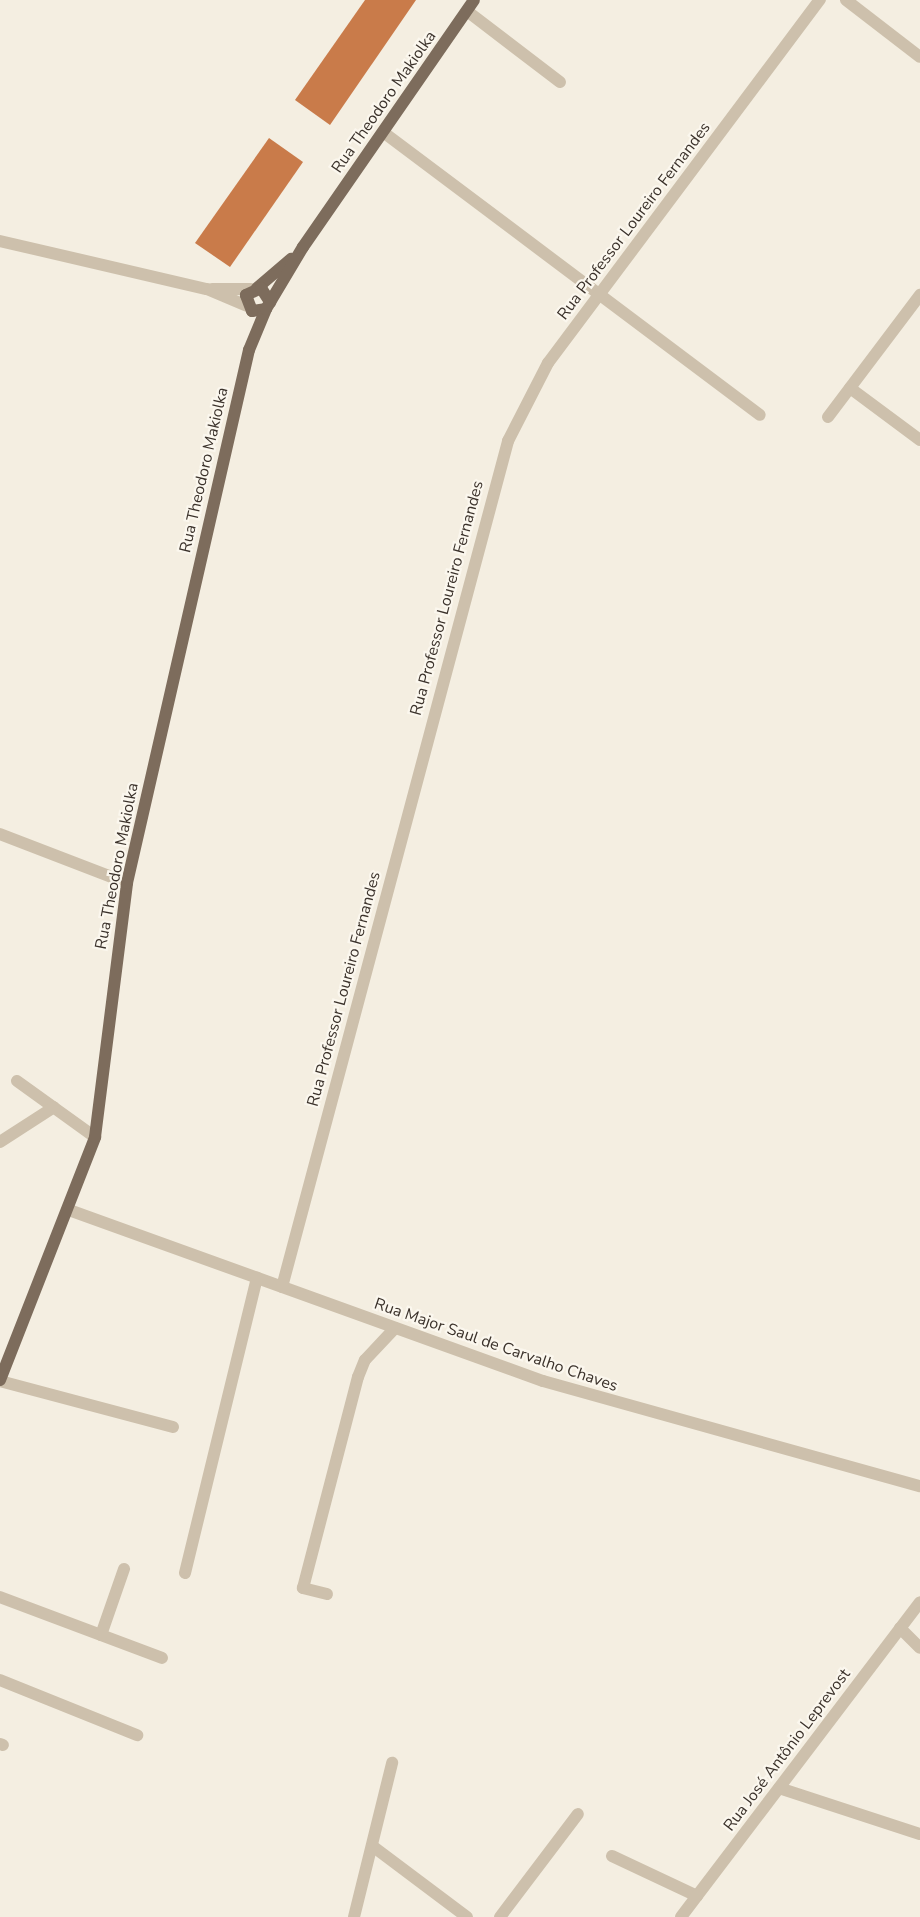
<!DOCTYPE html>
<meta charset="utf-8">
<style>
body{margin:0}
#map{position:relative;width:920px;height:1917px;overflow:hidden;background:#f4eee1;font-family:"Nunito Sans",sans-serif}
div>[style]{position:absolute}
[style*='--x']{left:calc(var(--x)*1px);top:calc(var(--y)*1px);width:calc(var(--w)*1px);rotate:calc(var(--a)*1deg)}
.building>*{inset:0;background:#c97b4a}
.minor>*{height:12px;margin:-6px;padding:0 6px;transform-origin:6px;border-radius:6px;background:#cdc0ac}
.major>*{height:12px;margin:-6px;padding:0 6px;transform-origin:6px;border-radius:6px;background:#7d6c5c}
span{translate:-50% -50%;white-space:nowrap;text-align:center;line-height:1.15;-webkit-text-stroke:4.5px #fbf7ee;paint-order:stroke}
.street-label{font-size:16px;color:#3b322b}
</style>
<div id="map">
<div class="building">
<i style="clip-path:polygon(365px 0,416px 0,330px 125px,295px 100px)"></i>
<i style="clip-path:polygon(269px 138px,303px 162px,230px 267px,195px 243px)"></i>
</div>
<div class="minor">
<i style="--x:846;--y:0;--w:93;--a:37.6"></i>
<i style="--x:467;--y:11;--w:117;--a:37.4"></i>
<i style="--x:383;--y:132;--w:471;--a:36.9"></i>
<i style="--x:0;--y:241;--w:212;--a:13.1"></i>
<i style="--x:207;--y:289;--w:43;--a:23"></i>
<i style="--x:212;--y:289;--w:39;--a:0"></i>
<i style="--x:850;--y:388;--w:87;--a:36.6"></i>
<i style="--x:828;--y:417;--w:153;--a:-53"></i>
<i style="--x:0;--y:834;--w:136;--a:21.1"></i>
<i style="--x:17;--y:1081;--w:96;--a:35.7"></i>
<i style="--x:0;--y:1142;--w:64;--a:-32.9"></i>
<i style="--x:69;--y:1210;--w:504;--a:19.84"></i>
<i style="--x:543;--y:1381;--w:391;--a:15.6"></i>
<i style="--x:282;--y:1287;--w:876;--a:-75.04"></i>
<i style="--x:508;--y:441;--w:88;--a:-62.9"></i>
<i style="--x:548;--y:363;--w:454;--a:-53.2"></i>
<i style="--x:0;--y:1381;--w:179;--a:14.9"></i>
<i style="--x:185;--y:1573;--w:304;--a:-76.3"></i>
<i style="--x:327;--y:1594;--w:25;--a:-166"></i>
<i style="--x:303;--y:1588;--w:218;--a:-75.4"></i>
<i style="--x:358;--y:1377;--w:18;--a:-68"></i>
<i style="--x:365;--y:1360;--w:44;--a:-46.8"></i>
<i style="--x:0;--y:1597;--w:173;--a:20.6"></i>
<i style="--x:900;--y:1628;--w:28;--a:45"></i>
<i style="--x:101;--y:1635;--w:70;--a:-70.8"></i>
<i style="--x:0;--y:1680;--w:148;--a:21.9"></i>
<i style="--x:0;--y:1744;--w:3;--a:18"></i>
<i style="--x:779;--y:1788;--w:148;--a:18.1"></i>
<i style="--x:375;--y:1848;--w:115;--a:36.9"></i>
<i style="--x:612;--y:1856;--w:94;--a:25.2"></i>
<i style="--x:354;--y:1917;--w:159;--a:-76.1"></i>
<i style="--x:500;--y:1917;--w:129;--a:-52.9"></i>
<i style="--x:681;--y:1917;--w:395;--a:-52.8"></i>
</div>
<div class="major">
<i style="--x:257;--y:288;--w:45;--a:-40.5"></i>
<i style="--x:266;--y:309;--w:14;--a:172"></i>
<i style="--x:252;--y:311;--w:17;--a:-111"></i>
<i style="--x:246;--y:295;--w:17;--a:-25"></i>
<i style="--x:261;--y:288;--w:17;--a:57"></i>
<i style="--x:0;--y:1380;--w:261;--a:-68.6"></i>
<i style="--x:95;--y:1137;--w:256;--a:-82.8"></i>
<i style="--x:127;--y:883;--w:547;--a:-77.11"></i>
<i style="--x:249;--y:350;--w:44;--a:-67.5"></i>
<i style="--x:266;--y:309;--w:72;--a:-59.2"></i>
<i style="--x:303;--y:247;--w:300;--a:-55.3"></i>
</div>
<div class="street-label">
<span style="left:384px;top:102px;rotate:-55deg">Rua Theodoro Makiolka</span>
<span style="left:634px;top:221px;rotate:-53deg">Rua Professor Loureiro Fernandes</span>
<span style="left:204px;top:470px;rotate:-77deg">Rua Theodoro Makiolka</span>
<span style="left:447px;top:598px;rotate:-75deg">Rua Professor Loureiro Fernandes</span>
<span style="left:117px;top:866px;rotate:-79deg">Rua Theodoro Makiolka</span>
<span style="left:344px;top:989px;rotate:-75deg">Rua Professor Loureiro Fernandes</span>
<span style="left:496px;top:1345px;rotate:19deg">Rua Major Saul de Carvalho Chaves</span>
<span style="left:787px;top:1750px;rotate:-53deg">Rua José Antônio Leprevost</span>
</div>
</div>
